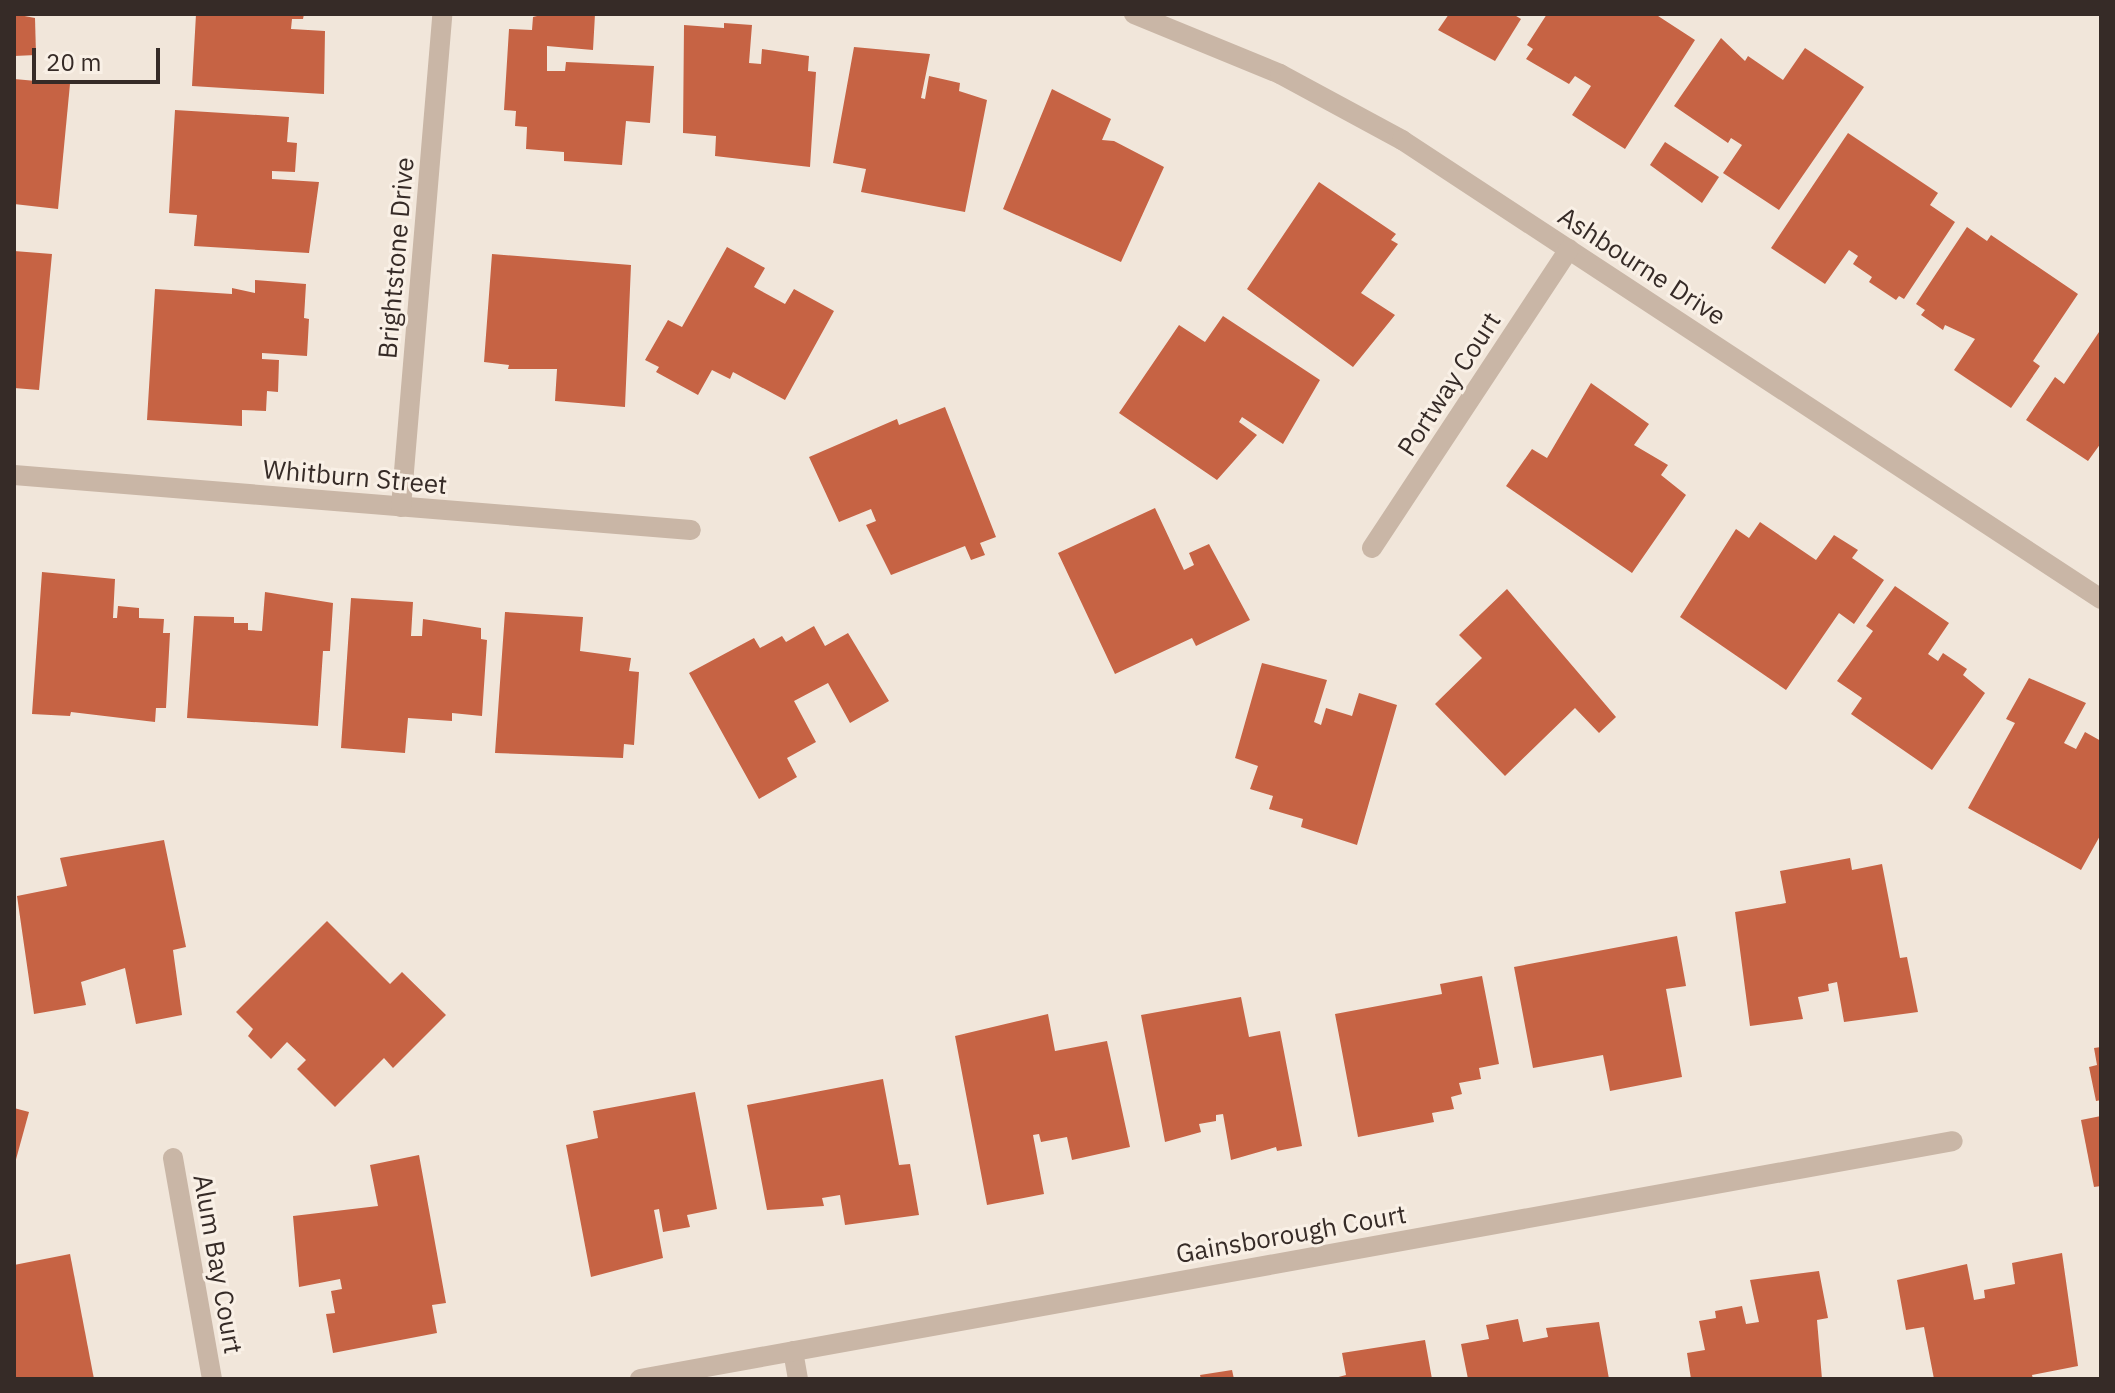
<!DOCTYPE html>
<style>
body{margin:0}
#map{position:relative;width:2115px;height:1393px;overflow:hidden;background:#f1e6da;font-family:"IBM Plex Sans",sans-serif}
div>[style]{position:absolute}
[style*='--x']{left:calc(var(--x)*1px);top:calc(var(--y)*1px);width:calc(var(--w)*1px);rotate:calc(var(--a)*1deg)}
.building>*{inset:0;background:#c66344}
.minor>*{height:20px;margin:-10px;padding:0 10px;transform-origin:10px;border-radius:10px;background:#c9b6a6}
span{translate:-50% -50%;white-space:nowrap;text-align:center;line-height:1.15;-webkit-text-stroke:6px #f9f0e6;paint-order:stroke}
.street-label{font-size:26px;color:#362b27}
.frame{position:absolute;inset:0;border:16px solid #362b27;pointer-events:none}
.scale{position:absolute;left:32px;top:48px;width:128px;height:36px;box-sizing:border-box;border:4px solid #362b27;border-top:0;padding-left:10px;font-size:24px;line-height:28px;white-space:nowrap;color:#362b27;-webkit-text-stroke:6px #f9f0e6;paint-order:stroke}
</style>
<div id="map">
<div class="building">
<i style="clip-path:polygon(14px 14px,35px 18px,36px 55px,14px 56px)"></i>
<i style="clip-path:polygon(196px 14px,304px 14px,303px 19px,292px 19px,291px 29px,325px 31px,324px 94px,192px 86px)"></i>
<i style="clip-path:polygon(545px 14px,595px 14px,593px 50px,547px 46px,547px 71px,565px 71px,566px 62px,654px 66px,650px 123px,626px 121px,622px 165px,564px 161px,564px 152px,526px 149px,527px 127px,515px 126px,516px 111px,504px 110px,509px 29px,532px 30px,533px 17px)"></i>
<i style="clip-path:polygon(1449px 14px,1513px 14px,1521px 19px,1495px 61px,1438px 30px)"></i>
<i style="clip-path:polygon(1547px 14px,1655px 14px,1695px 40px,1625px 149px,1572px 115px,1591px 86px,1575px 76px,1569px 84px,1526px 59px,1533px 49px,1527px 45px)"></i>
<i style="clip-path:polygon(724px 23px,752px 25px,749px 63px,761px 64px,762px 49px,809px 56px,808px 71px,816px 72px,810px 167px,715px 156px,716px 136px,683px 133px,684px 25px,724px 28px)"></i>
<i style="clip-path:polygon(1721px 38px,1745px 61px,1748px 56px,1783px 80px,1805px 48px,1864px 87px,1779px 210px,1723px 173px,1742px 145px,1731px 138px,1728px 143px,1674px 106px)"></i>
<i style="clip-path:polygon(854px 47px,930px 54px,921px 98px,925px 99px,929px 76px,960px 83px,959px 91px,987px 100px,965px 212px,861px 192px,866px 169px,833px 163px)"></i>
<i style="clip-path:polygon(14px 79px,70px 84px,58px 209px,14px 204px)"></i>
<i style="clip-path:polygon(1052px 89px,1111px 119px,1102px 140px,1114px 141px,1164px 167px,1121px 262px,1003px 209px)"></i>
<i style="clip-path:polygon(175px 110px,289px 117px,287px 142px,297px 143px,295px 172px,272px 171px,272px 179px,319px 182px,309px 253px,194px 246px,197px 215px,169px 213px)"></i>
<i style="clip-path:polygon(1848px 133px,1938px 193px,1930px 205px,1955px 222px,1904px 299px,1899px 296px,1896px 300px,1869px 282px,1872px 277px,1853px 264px,1858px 256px,1849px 250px,1825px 284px,1771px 248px)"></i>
<i style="clip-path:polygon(1665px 142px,1719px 177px,1702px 203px,1650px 165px)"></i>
<i style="clip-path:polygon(1319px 182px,1396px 234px,1391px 240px,1398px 244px,1361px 293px,1395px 315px,1353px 367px,1247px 289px)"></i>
<i style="clip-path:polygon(1967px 227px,1987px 241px,1991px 235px,2078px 294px,2033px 361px,2040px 366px,2011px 408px,1954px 370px,1975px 339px,1945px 325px,1943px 330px,1921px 315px,1925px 310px,1916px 304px)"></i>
<i style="clip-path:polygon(727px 247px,765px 268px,754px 287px,785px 304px,794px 289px,834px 311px,785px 400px,733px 372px,730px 379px,712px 370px,698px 395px,656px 372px,659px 367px,645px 360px,668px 320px,682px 327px)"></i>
<i style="clip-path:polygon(14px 251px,52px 254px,39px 390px,14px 388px)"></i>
<i style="clip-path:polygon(492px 254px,631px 265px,625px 407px,555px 401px,557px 369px,508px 369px,509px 365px,484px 362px)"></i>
<i style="clip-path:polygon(255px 280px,306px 284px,304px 318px,309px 319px,307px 356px,262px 353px,262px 359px,279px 360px,278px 392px,267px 391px,266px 411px,242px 410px,242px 426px,147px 420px,155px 289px,232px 294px,232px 288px,255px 293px)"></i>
<i style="clip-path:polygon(1223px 316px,1320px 380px,1283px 444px,1242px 417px,1239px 422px,1257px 435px,1217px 480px,1119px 413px,1179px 325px,1205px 342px)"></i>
<i style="clip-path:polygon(2101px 329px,2101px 443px,2088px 461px,2026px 420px,2055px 377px,2064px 384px)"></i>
<i style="clip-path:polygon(1591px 383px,1649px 424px,1634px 445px,1668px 465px,1661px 475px,1686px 495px,1632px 573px,1506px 486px,1532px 449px,1547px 458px)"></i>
<i style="clip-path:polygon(945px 407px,996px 537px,980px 543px,985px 555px,971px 560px,965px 546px,891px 575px,866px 525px,876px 521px,871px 509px,839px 522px,809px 457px,897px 419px,899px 425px)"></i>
<i style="clip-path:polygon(1155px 508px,1184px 570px,1194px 565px,1189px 553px,1209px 544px,1250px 620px,1196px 646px,1192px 638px,1115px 674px,1058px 553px)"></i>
<i style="clip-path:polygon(1760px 522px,1816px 560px,1834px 535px,1858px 550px,1852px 558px,1884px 580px,1854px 624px,1839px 613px,1786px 690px,1680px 617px,1736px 529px,1749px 538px)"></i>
<i style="clip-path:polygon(42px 572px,115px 579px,113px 618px,117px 618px,118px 606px,139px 608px,139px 618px,164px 619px,163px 633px,170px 633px,166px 708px,156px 708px,155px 722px,71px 712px,70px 716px,32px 714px)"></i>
<i style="clip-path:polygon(1895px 586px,1949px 623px,1928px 654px,1938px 661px,1943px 653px,1967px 669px,1963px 675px,1985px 693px,1932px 770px,1851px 714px,1862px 698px,1837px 681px,1873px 631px,1866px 626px)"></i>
<i style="clip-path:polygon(1507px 589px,1616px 717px,1599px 733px,1575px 708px,1505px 776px,1435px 704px,1482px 658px,1459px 635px)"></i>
<i style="clip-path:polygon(265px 592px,333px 603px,330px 651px,323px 651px,318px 726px,187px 718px,194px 616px,234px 617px,234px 623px,248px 623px,248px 630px,262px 631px)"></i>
<i style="clip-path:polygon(351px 598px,413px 602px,411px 636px,422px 636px,423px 619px,481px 628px,481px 639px,487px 640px,482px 716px,452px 713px,452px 721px,408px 718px,405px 753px,341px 748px)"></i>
<i style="clip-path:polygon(505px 612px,583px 617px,580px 651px,631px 658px,629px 671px,639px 672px,634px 745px,624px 744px,623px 758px,495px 753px)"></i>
<i style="clip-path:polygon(814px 626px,825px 646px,848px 633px,889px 701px,850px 723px,828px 683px,794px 701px,816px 742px,787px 758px,797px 777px,759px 799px,689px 673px,754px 638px,760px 648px,782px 636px,786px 642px)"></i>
<i style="clip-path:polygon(1262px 663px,1327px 680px,1314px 722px,1321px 725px,1326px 708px,1352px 716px,1359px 693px,1397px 705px,1357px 845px,1301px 827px,1303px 819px,1269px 809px,1273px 796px,1250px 789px,1258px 766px,1235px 758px)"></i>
<i style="clip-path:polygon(2029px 678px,2086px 703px,2064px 743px,2076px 749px,2085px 732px,2101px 741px,2101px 834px,2081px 870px,1968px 808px,2015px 723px,2006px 719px)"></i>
<i style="clip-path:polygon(164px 840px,186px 947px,173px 950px,182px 1015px,136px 1024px,125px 968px,81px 982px,86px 1005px,34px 1014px,17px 896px,67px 886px,60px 858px)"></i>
<i style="clip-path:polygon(1850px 858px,1852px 870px,1882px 864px,1900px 958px,1907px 957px,1918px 1012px,1844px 1022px,1837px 982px,1828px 984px,1829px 991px,1798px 997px,1803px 1019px,1750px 1026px,1735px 912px,1786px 903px,1780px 871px)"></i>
<i style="clip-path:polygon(327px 921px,390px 984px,402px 972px,446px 1015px,393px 1068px,384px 1058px,335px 1107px,297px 1069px,306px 1060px,287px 1042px,271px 1059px,248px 1036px,253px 1029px,236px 1012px)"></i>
<i style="clip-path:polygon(1677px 936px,1686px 986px,1666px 989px,1682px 1077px,1610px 1091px,1603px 1055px,1533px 1068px,1514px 967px)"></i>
<i style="clip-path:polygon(1482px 976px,1499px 1064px,1479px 1068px,1481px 1079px,1459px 1083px,1462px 1094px,1451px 1097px,1454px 1109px,1432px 1113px,1434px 1122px,1358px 1137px,1335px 1014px,1442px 994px,1440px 984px)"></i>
<i style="clip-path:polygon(1241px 997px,1249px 1037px,1280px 1031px,1302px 1146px,1277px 1151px,1276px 1147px,1231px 1160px,1223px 1114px,1216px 1115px,1216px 1121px,1199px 1124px,1201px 1132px,1165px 1142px,1141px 1015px)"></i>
<i style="clip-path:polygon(1048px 1014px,1055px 1051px,1107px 1041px,1130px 1147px,1072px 1160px,1067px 1137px,1041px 1142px,1039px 1134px,1033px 1135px,1044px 1194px,987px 1205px,955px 1036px)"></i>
<i style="clip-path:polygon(2101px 1047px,2101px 1100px,2096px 1101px,2089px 1067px,2097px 1065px,2094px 1048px)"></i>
<i style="clip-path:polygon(883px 1079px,899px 1165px,910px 1164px,919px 1215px,845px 1225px,840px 1195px,822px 1198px,824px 1206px,767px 1210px,747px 1105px)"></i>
<i style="clip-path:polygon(695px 1092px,717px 1209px,687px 1215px,690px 1227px,663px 1232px,659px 1209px,654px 1210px,663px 1258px,591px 1277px,566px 1145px,598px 1138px,593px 1111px)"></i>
<i style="clip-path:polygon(14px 1108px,29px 1112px,15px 1163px,14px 1163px)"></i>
<i style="clip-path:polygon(2101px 1116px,2101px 1186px,2094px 1187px,2081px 1120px)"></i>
<i style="clip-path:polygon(419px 1155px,446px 1303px,432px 1305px,437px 1333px,333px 1353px,326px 1314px,335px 1313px,331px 1291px,342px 1289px,340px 1279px,299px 1287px,293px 1216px,378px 1206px,370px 1165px)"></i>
<i style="clip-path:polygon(2062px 1253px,2078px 1366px,2032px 1375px,2033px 1379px,1934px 1379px,1924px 1327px,1906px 1330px,1897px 1280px,1967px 1264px,1974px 1300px,1985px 1298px,1984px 1290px,2015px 1284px,2012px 1263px)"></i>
<i style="clip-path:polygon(70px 1254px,94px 1379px,14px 1379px,14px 1265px)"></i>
<i style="clip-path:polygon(1819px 1271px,1828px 1318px,1817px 1320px,1822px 1379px,1691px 1379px,1687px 1353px,1705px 1350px,1699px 1321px,1716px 1318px,1715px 1311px,1742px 1306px,1746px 1324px,1759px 1322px,1750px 1280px)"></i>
<i style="clip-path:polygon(1518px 1319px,1523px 1342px,1548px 1337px,1546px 1328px,1599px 1322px,1609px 1379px,1468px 1379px,1461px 1344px,1489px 1339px,1486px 1325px)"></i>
<i style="clip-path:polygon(1425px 1340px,1432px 1379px,1331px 1379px,1346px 1375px,1342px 1353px)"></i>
<i style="clip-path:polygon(1232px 1370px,1234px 1379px,1201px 1379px,1200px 1375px)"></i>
</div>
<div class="minor">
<i style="--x:1134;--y:14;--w:158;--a:22.3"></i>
<i style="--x:1280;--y:74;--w:139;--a:28.4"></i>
<i style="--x:1402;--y:140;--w:836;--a:33.29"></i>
<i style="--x:14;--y:475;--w:679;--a:4.64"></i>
<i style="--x:401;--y:507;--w:495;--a:-85.2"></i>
<i style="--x:1372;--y:548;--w:358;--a:-56.6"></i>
<i style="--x:173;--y:1158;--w:224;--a:80"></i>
<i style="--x:793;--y:1351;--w:28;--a:80"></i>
<i style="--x:640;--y:1379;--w:1334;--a:-10.27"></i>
</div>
<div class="street-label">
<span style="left:396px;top:258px;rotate:-85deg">Brightstone Drive</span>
<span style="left:1642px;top:266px;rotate:33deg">Ashbourne Drive</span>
<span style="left:1449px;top:384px;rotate:-57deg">Portway Court</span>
<span style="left:355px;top:477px;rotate:5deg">Whitburn Street</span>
<span style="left:1291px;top:1234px;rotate:-10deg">Gainsborough Court</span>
<span style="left:218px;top:1264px;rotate:80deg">Alum Bay Court</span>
</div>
<div class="frame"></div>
<div class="scale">20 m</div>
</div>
